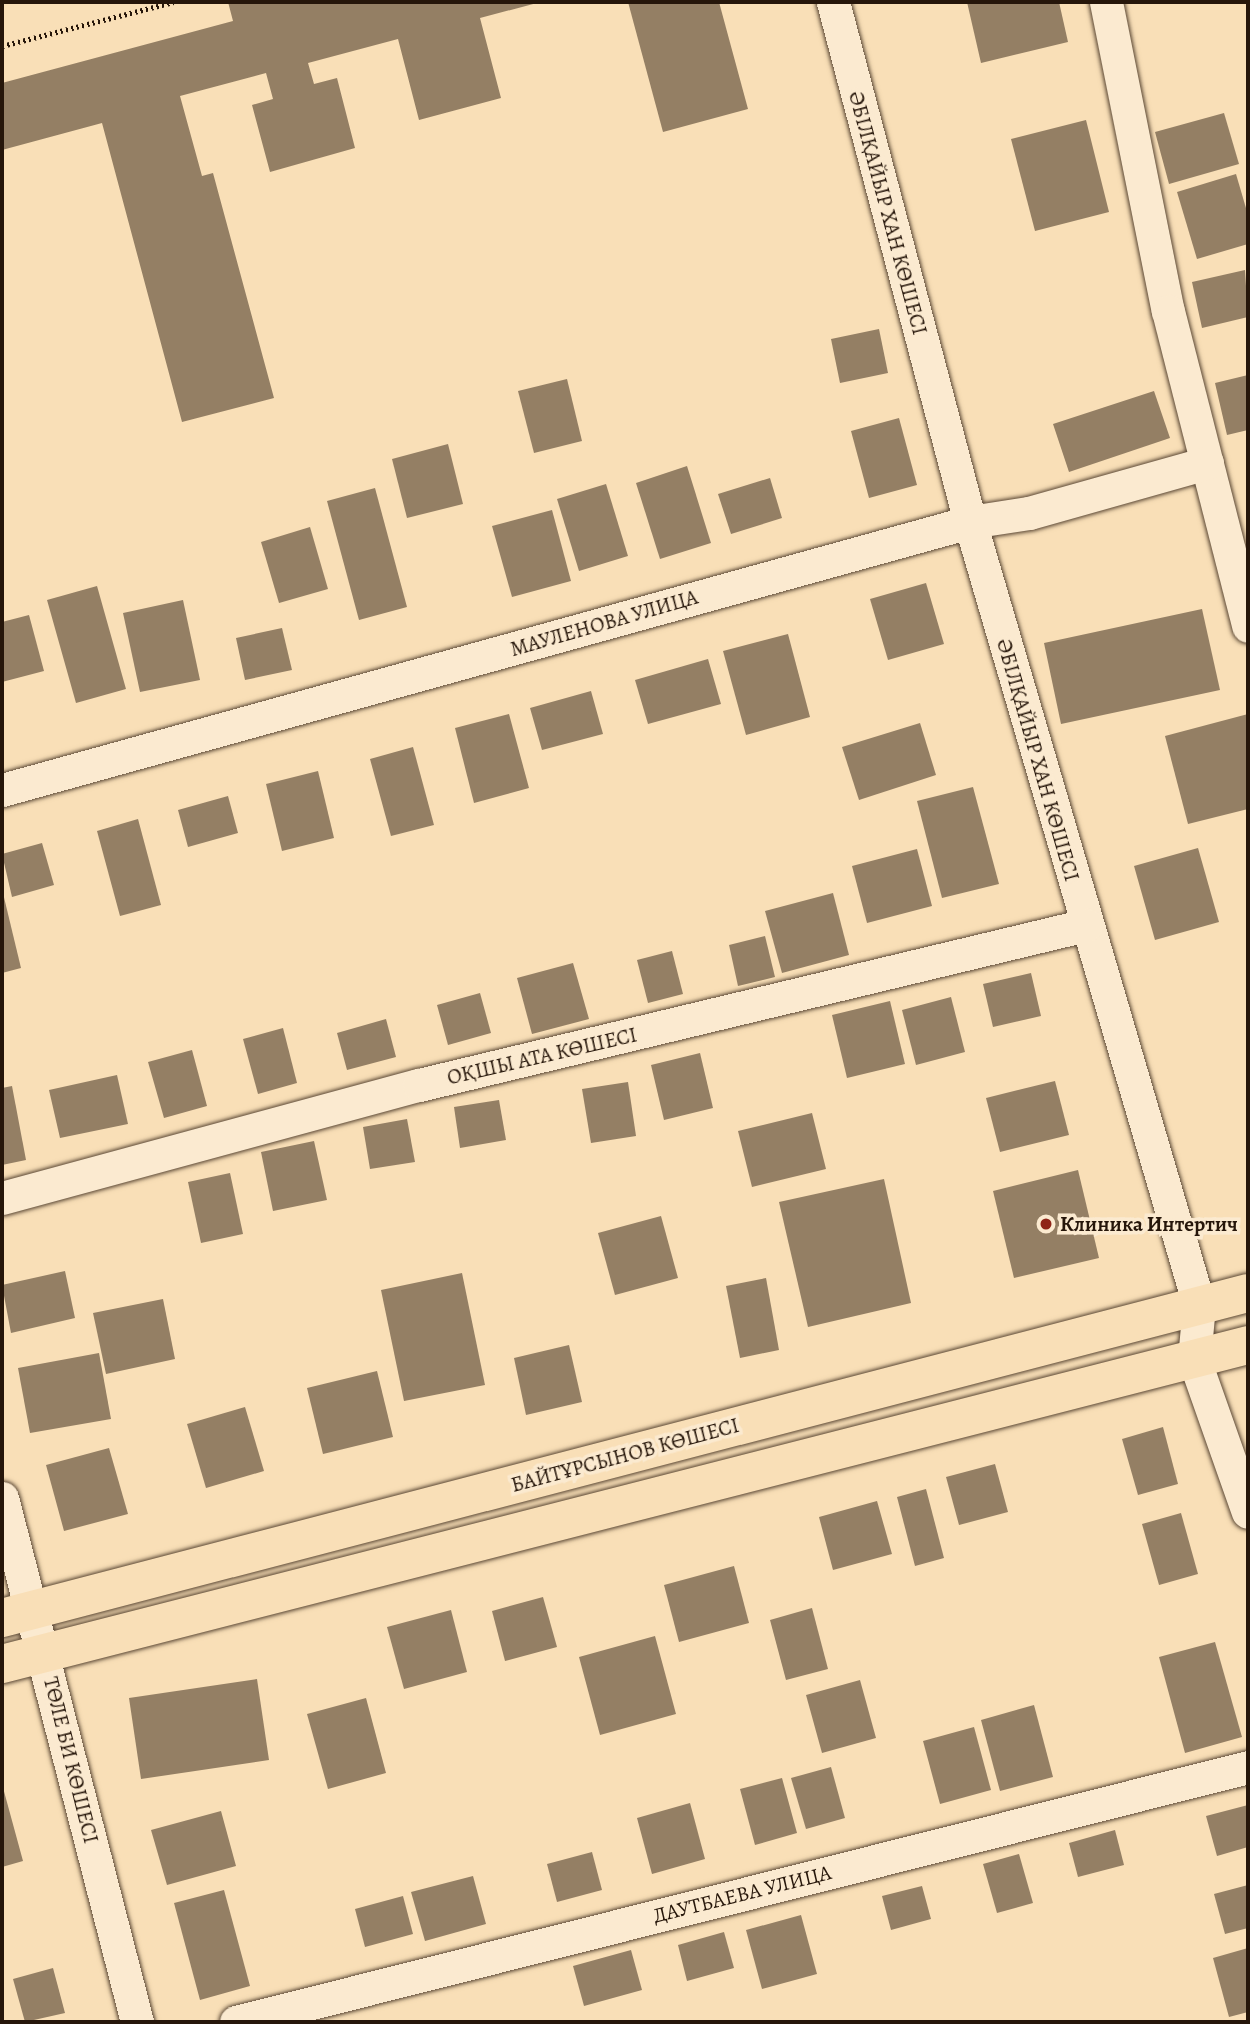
<!DOCTYPE html>
<meta charset="utf-8">
<style>
body{margin:0}
#map{position:relative;width:1250px;height:2024px;overflow:hidden;background:#f9dfb7;font-family:Alegreya,serif}
div>[style]{position:absolute}
[style*='--x']{left:calc(var(--x)*1px);top:calc(var(--y)*1px);width:calc(var(--w)*1px);rotate:calc(var(--a)*1deg)}
.building>*{inset:0;background:#947f64}
.path>*{height:4.5px;margin-top:-2.25px;transform-origin:0;background:repeating-linear-gradient(90deg,#26160a 0 2px,transparent 0 5.5px)}
.roads{filter:drop-shadow(0 0 2px #5b4835) drop-shadow(0 0 2px #5b4835)}
.minor>*{height:33px;margin:-16.5px;padding:0 16.5px;transform-origin:16.5px;border-radius:16.5px;background:#fbead0}
.major>*{height:38px;margin:-19px;padding:0 19px;transform-origin:19px;border-radius:19px;background:#f9dfb7}
.dots>*{width:19px;height:19px;translate:-50% -50%;box-sizing:border-box;border:4px solid #fbead0;border-radius:50%}
span{translate:-50% -50%;white-space:nowrap;text-align:center;line-height:1.15;-webkit-text-stroke:7px #fbead0;paint-order:stroke}
.street-label{font-size:21px;color:#26160a}
.poi-label{font-size:21px;color:#26160a;font-weight:700}
.left{translate:0 -50%;text-align:left}
.frame{position:absolute;inset:0;border:4px solid #26160a;pointer-events:none}
</style>
<div id="map">
<div class="building">
<i style="clip-path:polygon(228px 2px,537px 3px,480px 18px,501px 98px,419px 120px,398px 39px,308px 63px,314px 84px,337px 78px,355px 148px,270px 172px,252px 105px,273px 99px,266px 73px,180px 96px,202px 176px,213px 173px,274px 398px,182px 422px,102px 123px,2px 150px,2px 83px,233px 21px)"></i>
<i style="clip-path:polygon(628px 2px,719px 2px,748px 109px,663px 132px)"></i>
<i style="clip-path:polygon(967px 2px,1059px 2px,1068px 42px,981px 63px)"></i>
<i style="clip-path:polygon(1224px 113px,1239px 164px,1169px 184px,1155px 132px)"></i>
<i style="clip-path:polygon(1086px 120px,1109px 212px,1035px 231px,1011px 139px)"></i>
<i style="clip-path:polygon(1236px 174px,1248px 215px,1248px 244px,1197px 259px,1177px 192px)"></i>
<i style="clip-path:polygon(1245px 270px,1248px 317px,1202px 328px,1192px 282px)"></i>
<i style="clip-path:polygon(879px 329px,888px 373px,840px 383px,831px 339px)"></i>
<i style="clip-path:polygon(1248px 375px,1248px 430px,1227px 435px,1215px 383px)"></i>
<i style="clip-path:polygon(567px 379px,582px 441px,534px 453px,518px 391px)"></i>
<i style="clip-path:polygon(1154px 391px,1170px 438px,1069px 472px,1053px 424px)"></i>
<i style="clip-path:polygon(899px 418px,917px 485px,869px 498px,851px 431px)"></i>
<i style="clip-path:polygon(448px 444px,463px 504px,407px 518px,392px 459px)"></i>
<i style="clip-path:polygon(687px 466px,711px 543px,660px 559px,636px 483px)"></i>
<i style="clip-path:polygon(770px 478px,782px 518px,731px 534px,718px 494px)"></i>
<i style="clip-path:polygon(606px 484px,628px 556px,579px 571px,557px 499px)"></i>
<i style="clip-path:polygon(375px 488px,407px 607px,359px 620px,327px 501px)"></i>
<i style="clip-path:polygon(552px 510px,571px 581px,512px 597px,492px 526px)"></i>
<i style="clip-path:polygon(310px 527px,328px 589px,279px 603px,261px 542px)"></i>
<i style="clip-path:polygon(926px 583px,944px 644px,888px 660px,870px 599px)"></i>
<i style="clip-path:polygon(97px 586px,126px 689px,76px 703px,47px 600px)"></i>
<i style="clip-path:polygon(183px 600px,200px 680px,140px 692px,123px 613px)"></i>
<i style="clip-path:polygon(1202px 609px,1220px 690px,1061px 724px,1044px 643px)"></i>
<i style="clip-path:polygon(29px 615px,44px 671px,2px 682px,2px 622px)"></i>
<i style="clip-path:polygon(282px 628px,292px 670px,245px 680px,236px 638px)"></i>
<i style="clip-path:polygon(788px 634px,810px 717px,746px 735px,723px 651px)"></i>
<i style="clip-path:polygon(708px 659px,721px 704px,648px 724px,635px 680px)"></i>
<i style="clip-path:polygon(591px 691px,603px 734px,542px 750px,530px 708px)"></i>
<i style="clip-path:polygon(509px 714px,529px 788px,474px 803px,455px 728px)"></i>
<i style="clip-path:polygon(1248px 714px,1248px 809px,1188px 824px,1165px 736px)"></i>
<i style="clip-path:polygon(920px 723px,936px 775px,859px 800px,842px 747px)"></i>
<i style="clip-path:polygon(413px 747px,434px 825px,391px 836px,370px 759px)"></i>
<i style="clip-path:polygon(318px 771px,334px 838px,282px 851px,266px 784px)"></i>
<i style="clip-path:polygon(973px 787px,999px 884px,942px 898px,917px 801px)"></i>
<i style="clip-path:polygon(228px 796px,238px 833px,188px 847px,178px 810px)"></i>
<i style="clip-path:polygon(138px 819px,161px 905px,120px 916px,97px 831px)"></i>
<i style="clip-path:polygon(42px 843px,54px 885px,12px 897px,2px 854px)"></i>
<i style="clip-path:polygon(1198px 848px,1219px 922px,1155px 940px,1134px 866px)"></i>
<i style="clip-path:polygon(917px 849px,932px 906px,867px 923px,852px 866px)"></i>
<i style="clip-path:polygon(2px 889px,21px 968px,2px 973px)"></i>
<i style="clip-path:polygon(833px 893px,849px 955px,782px 973px,765px 911px)"></i>
<i style="clip-path:polygon(765px 936px,775px 977px,738px 986px,729px 945px)"></i>
<i style="clip-path:polygon(672px 951px,683px 994px,648px 1003px,637px 960px)"></i>
<i style="clip-path:polygon(573px 963px,589px 1019px,532px 1034px,517px 978px)"></i>
<i style="clip-path:polygon(1031px 973px,1041px 1016px,993px 1027px,983px 984px)"></i>
<i style="clip-path:polygon(480px 993px,491px 1033px,448px 1045px,437px 1005px)"></i>
<i style="clip-path:polygon(951px 997px,965px 1052px,916px 1065px,902px 1010px)"></i>
<i style="clip-path:polygon(890px 1001px,905px 1064px,847px 1078px,832px 1015px)"></i>
<i style="clip-path:polygon(386px 1019px,396px 1057px,347px 1070px,337px 1033px)"></i>
<i style="clip-path:polygon(283px 1028px,297px 1083px,258px 1094px,243px 1039px)"></i>
<i style="clip-path:polygon(192px 1050px,207px 1106px,164px 1118px,148px 1062px)"></i>
<i style="clip-path:polygon(700px 1053px,713px 1108px,664px 1120px,651px 1065px)"></i>
<i style="clip-path:polygon(117px 1075px,128px 1124px,60px 1138px,49px 1090px)"></i>
<i style="clip-path:polygon(1055px 1081px,1069px 1135px,1000px 1152px,986px 1098px)"></i>
<i style="clip-path:polygon(628px 1082px,636px 1136px,591px 1143px,582px 1089px)"></i>
<i style="clip-path:polygon(12px 1086px,26px 1160px,2px 1165px,2px 1088px)"></i>
<i style="clip-path:polygon(499px 1100px,506px 1140px,460px 1148px,454px 1107px)"></i>
<i style="clip-path:polygon(812px 1113px,826px 1169px,752px 1187px,738px 1131px)"></i>
<i style="clip-path:polygon(407px 1119px,415px 1162px,370px 1169px,363px 1127px)"></i>
<i style="clip-path:polygon(314px 1141px,327px 1200px,273px 1211px,261px 1152px)"></i>
<i style="clip-path:polygon(1078px 1170px,1099px 1258px,1014px 1278px,993px 1191px)"></i>
<i style="clip-path:polygon(230px 1173px,243px 1234px,201px 1243px,188px 1182px)"></i>
<i style="clip-path:polygon(884px 1179px,911px 1303px,808px 1327px,779px 1202px)"></i>
<i style="clip-path:polygon(661px 1216px,678px 1278px,615px 1295px,598px 1233px)"></i>
<i style="clip-path:polygon(65px 1271px,75px 1318px,11px 1333px,2px 1285px)"></i>
<i style="clip-path:polygon(462px 1273px,485px 1385px,404px 1401px,381px 1290px)"></i>
<i style="clip-path:polygon(766px 1278px,779px 1350px,740px 1358px,726px 1286px)"></i>
<i style="clip-path:polygon(163px 1299px,175px 1359px,106px 1374px,93px 1313px)"></i>
<i style="clip-path:polygon(569px 1345px,582px 1402px,526px 1415px,514px 1358px)"></i>
<i style="clip-path:polygon(99px 1353px,111px 1419px,30px 1433px,18px 1368px)"></i>
<i style="clip-path:polygon(377px 1371px,393px 1437px,323px 1454px,307px 1388px)"></i>
<i style="clip-path:polygon(245px 1407px,264px 1471px,206px 1488px,187px 1424px)"></i>
<i style="clip-path:polygon(1163px 1427px,1178px 1484px,1138px 1495px,1122px 1439px)"></i>
<i style="clip-path:polygon(109px 1448px,128px 1514px,64px 1531px,46px 1465px)"></i>
<i style="clip-path:polygon(995px 1464px,1008px 1512px,959px 1525px,946px 1477px)"></i>
<i style="clip-path:polygon(926px 1489px,944px 1558px,915px 1566px,897px 1497px)"></i>
<i style="clip-path:polygon(877px 1501px,892px 1554px,833px 1570px,819px 1517px)"></i>
<i style="clip-path:polygon(1181px 1513px,1198px 1574px,1159px 1585px,1142px 1524px)"></i>
<i style="clip-path:polygon(734px 1566px,749px 1623px,679px 1642px,664px 1585px)"></i>
<i style="clip-path:polygon(543px 1597px,557px 1647px,505px 1661px,492px 1611px)"></i>
<i style="clip-path:polygon(812px 1608px,828px 1669px,786px 1680px,770px 1620px)"></i>
<i style="clip-path:polygon(451px 1610px,467px 1672px,404px 1689px,387px 1627px)"></i>
<i style="clip-path:polygon(655px 1636px,676px 1714px,600px 1735px,579px 1657px)"></i>
<i style="clip-path:polygon(1215px 1642px,1242px 1737px,1185px 1753px,1159px 1657px)"></i>
<i style="clip-path:polygon(257px 1679px,269px 1760px,141px 1779px,129px 1698px)"></i>
<i style="clip-path:polygon(860px 1680px,876px 1738px,822px 1753px,806px 1695px)"></i>
<i style="clip-path:polygon(366px 1698px,386px 1773px,328px 1789px,307px 1714px)"></i>
<i style="clip-path:polygon(1034px 1705px,1053px 1777px,1000px 1791px,981px 1720px)"></i>
<i style="clip-path:polygon(974px 1727px,991px 1790px,940px 1804px,923px 1741px)"></i>
<i style="clip-path:polygon(831px 1767px,845px 1818px,806px 1829px,791px 1778px)"></i>
<i style="clip-path:polygon(782px 1778px,797px 1833px,755px 1845px,740px 1789px)"></i>
<i style="clip-path:polygon(2px 1784px,23px 1861px,2px 1867px)"></i>
<i style="clip-path:polygon(690px 1803px,705px 1859px,652px 1874px,637px 1818px)"></i>
<i style="clip-path:polygon(1248px 1805px,1248px 1847px,1217px 1856px,1206px 1816px)"></i>
<i style="clip-path:polygon(221px 1811px,236px 1866px,167px 1885px,151px 1830px)"></i>
<i style="clip-path:polygon(1115px 1830px,1124px 1865px,1078px 1877px,1069px 1843px)"></i>
<i style="clip-path:polygon(592px 1852px,602px 1890px,557px 1902px,547px 1864px)"></i>
<i style="clip-path:polygon(1019px 1854px,1033px 1903px,997px 1913px,983px 1864px)"></i>
<i style="clip-path:polygon(473px 1876px,486px 1924px,425px 1941px,411px 1892px)"></i>
<i style="clip-path:polygon(1248px 1885px,1248px 1928px,1225px 1934px,1214px 1894px)"></i>
<i style="clip-path:polygon(922px 1886px,931px 1919px,891px 1930px,882px 1896px)"></i>
<i style="clip-path:polygon(224px 1890px,250px 1986px,200px 2000px,174px 1903px)"></i>
<i style="clip-path:polygon(403px 1896px,413px 1934px,365px 1947px,355px 1909px)"></i>
<i style="clip-path:polygon(801px 1915px,817px 1974px,762px 1989px,746px 1930px)"></i>
<i style="clip-path:polygon(724px 1932px,734px 1968px,687px 1981px,678px 1945px)"></i>
<i style="clip-path:polygon(1248px 1948px,1248px 2012px,1229px 2017px,1213px 1958px)"></i>
<i style="clip-path:polygon(631px 1950px,642px 1990px,584px 2006px,573px 1966px)"></i>
<i style="clip-path:polygon(53px 1968px,65px 2013px,25px 2022px,13px 1979px)"></i>
</div>
<div class="path">
<i style="--x:2;--y:46;--w:177;--a:-14.4"></i>
</div>
<div class="roads">
<div class="minor">
<i style="--x:833;--y:2;--w:538;--a:75.24"></i>
<i style="--x:970;--y:522;--w:816;--a:73.7"></i>
<i style="--x:1199;--y:1305;--w:54;--a:95.3"></i>
<i style="--x:1194;--y:1359;--w:162;--a:70.6"></i>
<i style="--x:1106;--y:2;--w:315;--a:78.7"></i>
<i style="--x:1168;--y:311;--w:325;--a:75.7"></i>
<i style="--x:2;--y:790;--w:1004;--a:-15.48"></i>
<i style="--x:970;--y:522;--w:60;--a:-8.7"></i>
<i style="--x:1029;--y:513;--w:185;--a:-15.7"></i>
<i style="--x:2;--y:1198;--w:432;--a:-15.2"></i>
<i style="--x:419;--y:1085;--w:686;--a:-13.49"></i>
<i style="--x:2;--y:1498;--w:541;--a:75.55"></i>
<i style="--x:236;--y:2022;--w:1044;--a:-14.14"></i>
</div>
<div class="major">
<i style="--x:2;--y:1618;--w:1288;--a:-14.62"></i>
<i style="--x:2;--y:1664;--w:1286;--a:-14.36"></i>
</div>
</div>
<div class="dots">
<i style="left:1046px;top:1224px;background:#8f2418"></i>
</div>
<div class="street-label">
<span style="left:888px;top:213px;rotate:75deg">ӘБІЛҚАЙЫР ХАН КӨШЕСІ</span>
<span style="left:604px;top:623px;rotate:-16deg">МАУЛЕНОВА УЛИЦА</span>
<span style="left:1038px;top:760px;rotate:74deg">ӘБІЛҚАЙЫР ХАН КӨШЕСІ</span>
<span style="left:542px;top:1056px;rotate:-13deg">ОҚШЫ АТА КӨШЕСІ</span>
<span style="left:625px;top:1455px;rotate:-15deg">БАЙТҰРСЫНОВ КӨШЕСІ</span>
<span style="left:71px;top:1760px;rotate:76deg">ТӨЛЕ БИ КӨШЕСІ</span>
<span style="left:742px;top:1894px;rotate:-14deg">ДАУТБАЕВА УЛИЦА</span>
</div>
<div class="poi-label">
<span class="left" style="left:1060px;top:1224px">Клиника Интертич</span>
</div>
<div class="frame"></div>
</div>
